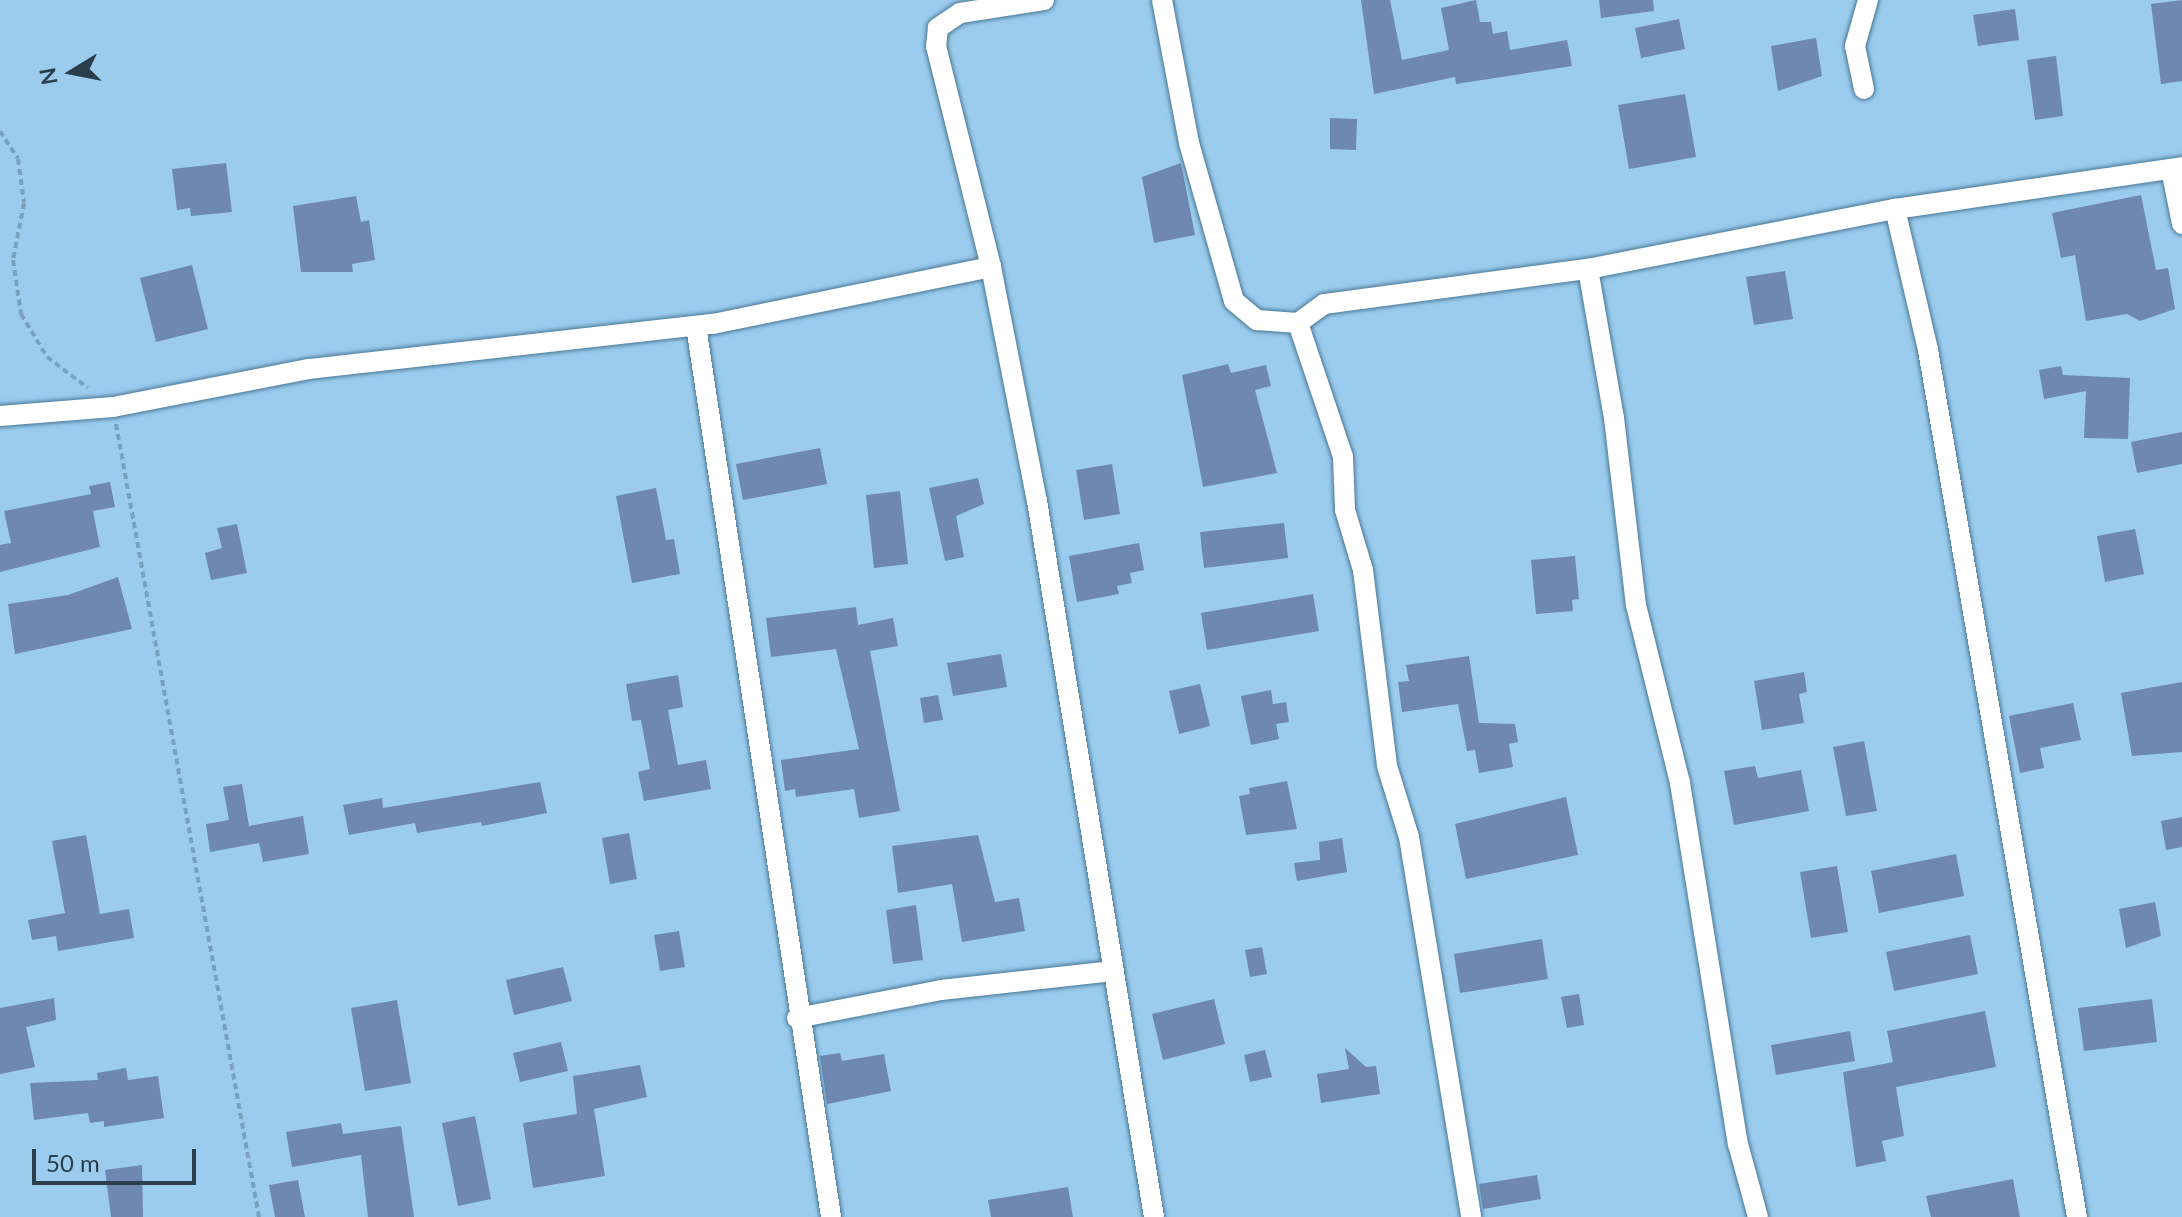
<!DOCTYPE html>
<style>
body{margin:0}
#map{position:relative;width:2182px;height:1217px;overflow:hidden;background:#9bccee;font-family:Lato,sans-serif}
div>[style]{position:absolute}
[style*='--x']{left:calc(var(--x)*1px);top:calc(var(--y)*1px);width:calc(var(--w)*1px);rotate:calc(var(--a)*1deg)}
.building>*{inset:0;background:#6e88b2}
.path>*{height:4px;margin-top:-2px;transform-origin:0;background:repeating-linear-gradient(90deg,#79a1bd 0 6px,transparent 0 10px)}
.roads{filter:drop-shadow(0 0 2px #497796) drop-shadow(0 0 2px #497796)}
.street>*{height:20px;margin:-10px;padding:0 10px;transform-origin:10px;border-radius:10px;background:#fff}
span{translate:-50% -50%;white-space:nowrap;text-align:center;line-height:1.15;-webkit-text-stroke:7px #9bccee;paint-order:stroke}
.north{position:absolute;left:32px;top:32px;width:80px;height:80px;-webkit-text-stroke:6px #9bccee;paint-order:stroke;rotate:260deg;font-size:22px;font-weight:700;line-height:32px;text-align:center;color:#2a3e4c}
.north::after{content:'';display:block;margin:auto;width:28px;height:36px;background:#2a3e4c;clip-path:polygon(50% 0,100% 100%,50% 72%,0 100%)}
.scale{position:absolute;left:32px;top:1149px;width:164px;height:36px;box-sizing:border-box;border:4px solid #2a3e4c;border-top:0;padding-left:10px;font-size:24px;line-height:28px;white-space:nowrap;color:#2a3e4c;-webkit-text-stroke:6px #9bccee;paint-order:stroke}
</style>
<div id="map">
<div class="building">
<i style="clip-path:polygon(1361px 0,1390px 0,1402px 60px,1449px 50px,1441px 8px,1476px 0,1480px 22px,1491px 22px,1493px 34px,1507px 31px,1510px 50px,1567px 40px,1572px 66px,1456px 84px,1455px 77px,1374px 94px)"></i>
<i style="clip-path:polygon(1599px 0,1653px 0,1654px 11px,1601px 18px)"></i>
<i style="clip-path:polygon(2182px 0,2182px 81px,2161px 84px,2151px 4px)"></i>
<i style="clip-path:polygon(2015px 9px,2019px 40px,1978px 46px,1973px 15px)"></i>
<i style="clip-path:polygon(1679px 19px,1685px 49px,1641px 58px,1635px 28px)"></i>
<i style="clip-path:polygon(1816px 38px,1822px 76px,1778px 91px,1771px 46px)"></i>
<i style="clip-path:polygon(2056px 56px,2063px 116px,2035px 120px,2027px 60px)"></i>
<i style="clip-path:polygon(1685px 94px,1696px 157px,1629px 169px,1618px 105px)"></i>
<i style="clip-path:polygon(1330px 118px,1357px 119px,1356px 150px,1330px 149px)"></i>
<i style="clip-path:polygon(226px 163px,232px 212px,191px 216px,190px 208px,177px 210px,172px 169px)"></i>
<i style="clip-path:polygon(1181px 163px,1195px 235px,1154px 243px,1142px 177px)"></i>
<i style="clip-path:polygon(2141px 195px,2156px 270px,2168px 268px,2175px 309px,2140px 321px,2127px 314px,2086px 321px,2075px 255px,2061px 258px,2052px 213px)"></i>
<i style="clip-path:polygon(356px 196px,361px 222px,369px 220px,375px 260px,352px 264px,353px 272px,301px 272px,293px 206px)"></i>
<i style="clip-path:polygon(192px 265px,208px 329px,156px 342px,140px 278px)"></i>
<i style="clip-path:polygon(1785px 271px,1793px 319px,1754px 325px,1746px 277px)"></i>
<i style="clip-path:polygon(1228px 364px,1231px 373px,1266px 365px,1271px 386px,1255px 390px,1277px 473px,1203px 487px,1182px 375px)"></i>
<i style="clip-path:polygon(2061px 366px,2063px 375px,2130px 378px,2128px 439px,2084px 438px,2086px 391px,2044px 399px,2039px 370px)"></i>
<i style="clip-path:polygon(2182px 432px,2182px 464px,2137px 473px,2131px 442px)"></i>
<i style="clip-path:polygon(820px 448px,827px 484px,743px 500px,736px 464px)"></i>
<i style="clip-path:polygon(1112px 464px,1120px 514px,1084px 520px,1076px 470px)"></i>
<i style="clip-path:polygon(978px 478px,984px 504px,956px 516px,964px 557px,945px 561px,929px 488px)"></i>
<i style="clip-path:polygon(110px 482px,115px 507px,93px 511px,100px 547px,0 572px,0 545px,11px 543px,4px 511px,91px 494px,89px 486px)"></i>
<i style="clip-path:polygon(656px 488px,666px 540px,674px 539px,680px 574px,632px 583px,616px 496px)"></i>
<i style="clip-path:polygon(900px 491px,908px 564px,874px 568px,866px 495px)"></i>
<i style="clip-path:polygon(1284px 523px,1288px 558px,1204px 568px,1200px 532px)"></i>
<i style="clip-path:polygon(237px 524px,247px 573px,211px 580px,205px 553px,222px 548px,217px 528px)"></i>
<i style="clip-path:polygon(2135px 529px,2144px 574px,2105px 582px,2097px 536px)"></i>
<i style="clip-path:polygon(1139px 543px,1144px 570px,1130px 573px,1132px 583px,1117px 586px,1119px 594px,1077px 602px,1069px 556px)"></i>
<i style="clip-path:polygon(1575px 556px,1579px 599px,1572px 600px,1573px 611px,1536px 614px,1531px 560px)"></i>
<i style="clip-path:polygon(118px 577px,132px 629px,15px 654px,8px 604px,68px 595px)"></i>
<i style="clip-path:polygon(1313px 594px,1319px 631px,1207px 650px,1201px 613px)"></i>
<i style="clip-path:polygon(856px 607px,858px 625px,893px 618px,898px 646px,870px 651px,900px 811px,859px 818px,854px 789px,796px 797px,795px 789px,785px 791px,781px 760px,859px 749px,836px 649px,771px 657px,766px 618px)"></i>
<i style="clip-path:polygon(1001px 654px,1007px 687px,953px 696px,947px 663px)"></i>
<i style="clip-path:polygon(1469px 656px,1479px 723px,1515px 724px,1518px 742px,1509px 744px,1513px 767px,1479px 773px,1475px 750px,1467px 751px,1458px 704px,1402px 712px,1398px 682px,1409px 681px,1406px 665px)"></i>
<i style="clip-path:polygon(1804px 672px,1807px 692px,1799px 694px,1804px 723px,1762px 730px,1754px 681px)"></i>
<i style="clip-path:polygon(678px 675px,683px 707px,668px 710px,678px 765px,706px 760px,711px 789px,644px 801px,638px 772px,650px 769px,641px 720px,632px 721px,626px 684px)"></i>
<i style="clip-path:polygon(2182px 682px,2182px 752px,2132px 756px,2121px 693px)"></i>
<i style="clip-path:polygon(1200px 684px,1210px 726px,1179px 734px,1169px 691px)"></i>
<i style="clip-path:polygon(1271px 690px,1273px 704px,1286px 702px,1289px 722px,1276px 724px,1279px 739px,1251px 745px,1241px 696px)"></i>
<i style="clip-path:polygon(938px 695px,943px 720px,924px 723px,920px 698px)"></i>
<i style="clip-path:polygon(2073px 703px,2081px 740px,2040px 748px,2044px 768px,2020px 773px,2009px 716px)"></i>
<i style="clip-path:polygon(1864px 741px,1877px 811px,1846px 816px,1833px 747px)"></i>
<i style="clip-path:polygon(1755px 766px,1758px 778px,1801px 770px,1809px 811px,1734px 825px,1724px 771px)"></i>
<i style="clip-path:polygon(1287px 781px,1297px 829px,1246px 835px,1239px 796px,1250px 794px,1249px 788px)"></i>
<i style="clip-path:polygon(540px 782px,547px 813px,482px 826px,481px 822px,417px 833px,415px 823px,349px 835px,343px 805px,382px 798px,383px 808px)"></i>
<i style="clip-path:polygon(242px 784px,249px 826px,303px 816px,309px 854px,263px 862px,259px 843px,210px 852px,206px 824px,229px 820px,223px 787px)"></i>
<i style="clip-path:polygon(1566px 797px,1578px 855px,1466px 879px,1455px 824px)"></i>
<i style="clip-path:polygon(2182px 817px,2182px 847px,2166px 850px,2161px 821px)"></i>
<i style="clip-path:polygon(629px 833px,637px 879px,610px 884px,602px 838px)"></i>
<i style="clip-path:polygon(86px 835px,100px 914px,129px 909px,134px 938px,58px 951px,56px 936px,32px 940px,28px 920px,65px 913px,52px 841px)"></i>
<i style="clip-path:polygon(978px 835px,995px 902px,1019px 898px,1025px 931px,962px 942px,952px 884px,898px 893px,892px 846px)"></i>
<i style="clip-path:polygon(1342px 838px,1347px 872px,1297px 881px,1294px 863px,1320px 860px,1319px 842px)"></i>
<i style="clip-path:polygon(1956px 854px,1964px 896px,1879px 913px,1871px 871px)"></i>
<i style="clip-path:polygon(1837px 866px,1848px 932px,1811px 938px,1800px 872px)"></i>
<i style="clip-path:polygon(2155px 902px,2161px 936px,2126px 948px,2119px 909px)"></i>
<i style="clip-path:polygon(916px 905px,923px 960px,893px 964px,886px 910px)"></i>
<i style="clip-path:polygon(679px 931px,685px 967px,660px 971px,654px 935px)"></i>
<i style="clip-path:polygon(1970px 935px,1978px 974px,1894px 991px,1886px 952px)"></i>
<i style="clip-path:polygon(1542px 939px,1548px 979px,1460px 993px,1454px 954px)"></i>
<i style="clip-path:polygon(1262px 947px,1267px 974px,1250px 977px,1245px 950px)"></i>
<i style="clip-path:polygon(563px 967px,572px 1001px,514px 1015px,506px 980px)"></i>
<i style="clip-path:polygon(1579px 994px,1584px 1025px,1567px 1028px,1561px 997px)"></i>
<i style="clip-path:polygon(54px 998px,56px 1020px,26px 1027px,35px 1067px,0 1074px,0 1008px)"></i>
<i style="clip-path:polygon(1214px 999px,1225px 1044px,1163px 1060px,1152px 1014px)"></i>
<i style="clip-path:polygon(2152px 999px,2157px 1042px,2084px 1051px,2078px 1008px)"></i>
<i style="clip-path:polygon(397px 1000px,411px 1083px,365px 1091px,351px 1008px)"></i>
<i style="clip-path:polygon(1985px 1011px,1996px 1067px,1896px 1087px,1904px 1136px,1882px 1141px,1886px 1161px,1856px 1167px,1843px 1072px,1893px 1062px,1887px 1031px)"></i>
<i style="clip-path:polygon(1850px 1031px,1855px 1061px,1776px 1075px,1771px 1045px)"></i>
<i style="clip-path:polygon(561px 1042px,568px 1071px,520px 1082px,513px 1053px)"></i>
<i style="clip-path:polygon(1345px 1048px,1366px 1067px,1376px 1066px,1380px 1094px,1321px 1103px,1317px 1074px,1349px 1069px)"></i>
<i style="clip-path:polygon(1265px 1050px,1272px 1077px,1250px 1082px,1244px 1055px)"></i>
<i style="clip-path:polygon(840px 1053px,842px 1061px,884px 1054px,891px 1091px,827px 1104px,820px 1056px)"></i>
<i style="clip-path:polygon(640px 1065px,647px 1097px,594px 1109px,605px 1176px,533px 1188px,523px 1123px,577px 1114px,573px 1076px)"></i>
<i style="clip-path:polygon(126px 1068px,128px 1080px,158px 1076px,164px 1118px,104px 1127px,104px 1121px,90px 1123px,88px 1113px,34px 1120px,30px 1083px,98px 1080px,97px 1073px)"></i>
<i style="clip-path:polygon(475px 1116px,491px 1199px,458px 1206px,442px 1123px)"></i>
<i style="clip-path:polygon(341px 1123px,343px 1134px,401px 1126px,414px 1217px,368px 1217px,361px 1155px,292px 1167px,286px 1132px)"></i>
<i style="clip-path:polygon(142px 1165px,143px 1217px,111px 1217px,105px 1170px)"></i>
<i style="clip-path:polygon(1537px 1175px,1541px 1199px,1483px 1209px,1479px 1184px)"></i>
<i style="clip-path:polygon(2013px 1179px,2020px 1217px,1931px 1217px,1926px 1196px)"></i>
<i style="clip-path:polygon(298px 1180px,305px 1217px,275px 1217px,269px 1185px)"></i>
<i style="clip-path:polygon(1068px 1187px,1073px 1217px,991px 1217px,988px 1200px)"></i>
</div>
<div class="path">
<i style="--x:0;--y:131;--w:33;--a:57"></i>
<i style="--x:18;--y:159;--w:44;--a:82.2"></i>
<i style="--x:24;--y:203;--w:58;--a:100.9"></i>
<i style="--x:13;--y:260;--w:55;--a:81.6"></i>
<i style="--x:21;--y:314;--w:50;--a:58.8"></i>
<i style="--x:47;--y:357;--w:51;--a:37.1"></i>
<i style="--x:116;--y:424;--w:806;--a:79.78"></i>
</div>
<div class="roads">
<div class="street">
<i style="--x:1044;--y:0;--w:85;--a:171.2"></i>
<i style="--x:960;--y:13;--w:27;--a:146"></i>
<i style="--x:938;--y:28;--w:18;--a:96"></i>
<i style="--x:936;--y:46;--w:228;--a:76"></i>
<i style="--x:991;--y:267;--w:238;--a:78.9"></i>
<i style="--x:1037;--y:501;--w:725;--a:80.72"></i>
<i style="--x:1162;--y:0;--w:146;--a:79.3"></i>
<i style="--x:1189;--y:143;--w:164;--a:74.1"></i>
<i style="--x:1234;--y:301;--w:30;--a:40"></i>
<i style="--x:1257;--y:320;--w:41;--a:4.2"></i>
<i style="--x:1298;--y:323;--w:32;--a:-36"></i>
<i style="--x:1324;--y:304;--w:266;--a:-7.6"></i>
<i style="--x:1588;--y:269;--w:313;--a:-11.1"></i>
<i style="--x:1895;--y:209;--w:290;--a:-8.3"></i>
<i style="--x:1864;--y:89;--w:44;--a:-101.8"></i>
<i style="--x:1855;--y:46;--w:48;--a:-74.2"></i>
<i style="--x:2171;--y:169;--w:56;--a:78.7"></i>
<i style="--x:1895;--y:209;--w:145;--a:76.8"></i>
<i style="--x:1928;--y:350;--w:880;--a:80.25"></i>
<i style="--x:1588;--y:269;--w:151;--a:80.1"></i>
<i style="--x:1614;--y:418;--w:188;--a:83.3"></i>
<i style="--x:1636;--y:605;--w:183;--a:76.1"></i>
<i style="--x:1680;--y:783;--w:366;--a:80.9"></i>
<i style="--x:1738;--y:1144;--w:76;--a:74.7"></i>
<i style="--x:1298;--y:323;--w:141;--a:71.4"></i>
<i style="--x:1343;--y:457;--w:53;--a:87.8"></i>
<i style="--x:1345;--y:510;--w:63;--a:73.3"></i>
<i style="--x:1363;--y:570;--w:197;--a:83"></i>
<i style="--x:1387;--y:766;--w:74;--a:72.8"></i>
<i style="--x:1409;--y:837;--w:385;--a:80.7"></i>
<i style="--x:696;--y:326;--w:901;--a:81.38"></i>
<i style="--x:0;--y:416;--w:113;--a:-4.6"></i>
<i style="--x:113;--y:407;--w:200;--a:-11"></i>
<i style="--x:309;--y:369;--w:406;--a:-6.4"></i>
<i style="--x:713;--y:324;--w:284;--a:-11.6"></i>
<i style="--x:797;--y:1018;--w:147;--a:-11"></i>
<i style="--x:941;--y:990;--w:173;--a:-6.3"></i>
</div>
</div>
<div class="north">N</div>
<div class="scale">50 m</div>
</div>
